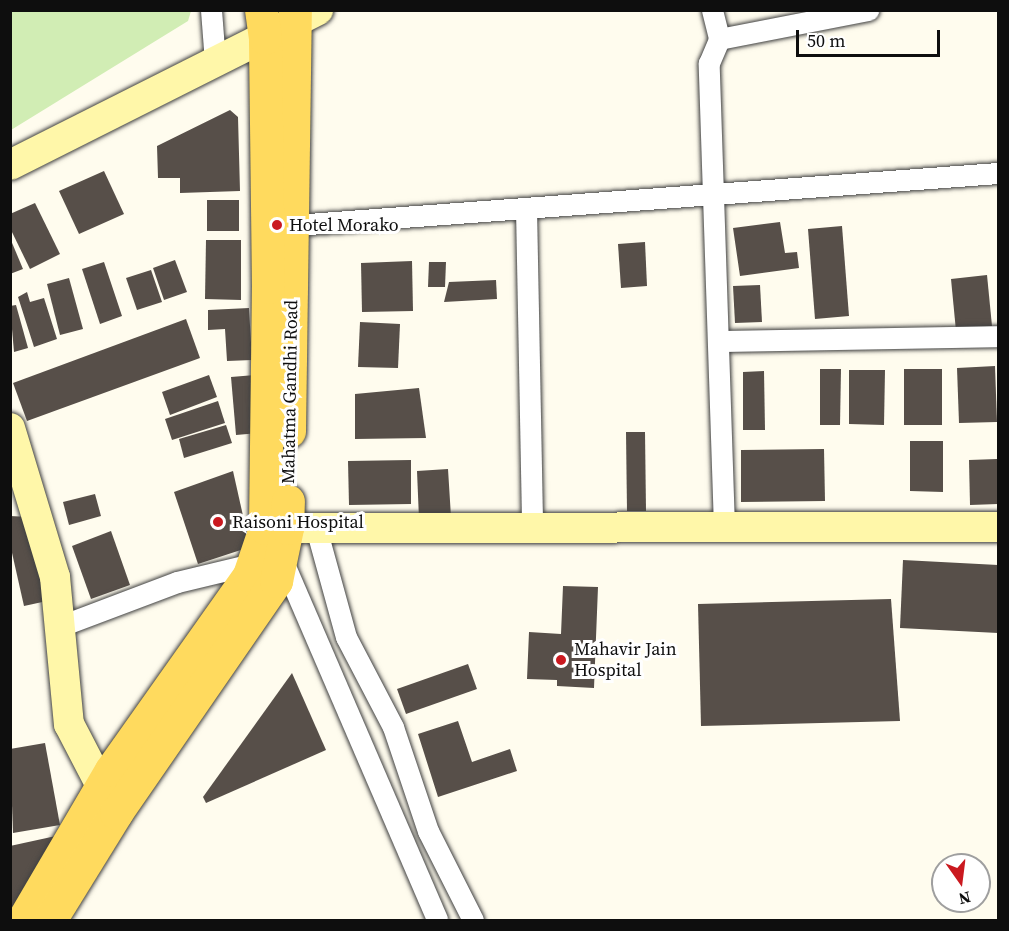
<!DOCTYPE html>
<style>
body{margin:0}
#map{position:relative;width:1009px;height:931px;overflow:hidden;background:#fffcee;font-family:"Source Serif 4",serif}
div>[style]{position:absolute}
[style*='--x']{left:calc(var(--x)*1px);top:calc(var(--y)*1px);width:calc(var(--w)*1px);rotate:calc(var(--a)*1deg)}
.green>*{inset:0;background:#d1edb4}
.building>*{inset:0;background:#574f49}
.roads{filter:drop-shadow(0 0 2px #414141) drop-shadow(0 0 2px #414141)}
.minor>*{height:21px;margin:-10.5px;padding:0 10.5px;transform-origin:10.5px;border-radius:10.5px;background:#fff}
.secondary>*{height:30px;margin:-15px;padding:0 15px;transform-origin:15px;border-radius:15px;background:#fff7a9}
.primary>*{height:33px;margin:-16.5px;padding:0 16.5px;transform-origin:16.5px;border-radius:16.5px;background:#ffda5e}
.dots>*{width:16px;height:16px;translate:-50% -50%;box-sizing:border-box;border:3px solid #fff;border-radius:50%}
span{translate:-50% -50%;white-space:nowrap;text-align:center;line-height:1.15;-webkit-text-stroke:6px #fff;paint-order:stroke}
.poi-label{font-size:18px;color:#0e0e0e}
.left{translate:0 -50%;text-align:left}
.street-label{font-size:18px;color:#0e0e0e}
.frame{position:absolute;inset:0;border:12px solid #0e0e0e;pointer-events:none}
.north{position:absolute;left:931px;top:853px;width:60px;height:60px;box-sizing:border-box;background:#fff;border:2px solid #9f9f9f;border-radius:50%;rotate:166deg;font-size:16px;font-weight:700;line-height:24px;text-align:center;color:#0e0e0e}
.north::after{content:'';display:block;margin:auto;width:21px;height:27px;background:#ca191f;clip-path:polygon(50% 0,100% 100%,50% 72%,0 100%)}
.scale{position:absolute;left:796px;top:30px;width:144px;height:27px;box-sizing:border-box;border:3px solid #0e0e0e;border-top:0;padding-left:8px;font-size:18px;line-height:21px;white-space:nowrap;color:#0e0e0e;-webkit-text-stroke:4px #fff;paint-order:stroke}
</style>
<div id="map">
<div class="green">
<i style="clip-path:polygon(11px 10px,191px 10px,191px 11px,188px 21px,11px 130px)"></i>
</div>
<div class="building">
<i style="clip-path:polygon(230px 110px,238px 117px,240px 191px,180px 193px,180px 178px,158px 178px,157px 146px)"></i>
<i style="clip-path:polygon(104px 171px,124px 214px,79px 234px,59px 191px)"></i>
<i style="clip-path:polygon(207px 200px,239px 200px,239px 231px,207px 231px)"></i>
<i style="clip-path:polygon(35px 203px,60px 254px,30px 269px,10px 228px,10px 214px)"></i>
<i style="clip-path:polygon(780px 222px,785px 253px,797px 252px,799px 268px,740px 276px,733px 228px)"></i>
<i style="clip-path:polygon(842px 226px,849px 316px,815px 319px,808px 229px)"></i>
<i style="clip-path:polygon(10px 238px,23px 269px,10px 274px)"></i>
<i style="clip-path:polygon(206px 240px,241px 240px,241px 300px,205px 299px)"></i>
<i style="clip-path:polygon(645px 242px,647px 286px,621px 288px,618px 244px)"></i>
<i style="clip-path:polygon(175px 260px,187px 292px,164px 300px,153px 268px)"></i>
<i style="clip-path:polygon(412px 261px,413px 311px,362px 312px,361px 263px)"></i>
<i style="clip-path:polygon(104px 262px,122px 316px,100px 324px,82px 269px)"></i>
<i style="clip-path:polygon(429px 262px,446px 262px,445px 287px,428px 287px)"></i>
<i style="clip-path:polygon(151px 270px,162px 302px,137px 310px,126px 278px)"></i>
<i style="clip-path:polygon(987px 275px,992px 326px,956px 331px,951px 279px)"></i>
<i style="clip-path:polygon(69px 278px,83px 329px,60px 335px,47px 284px)"></i>
<i style="clip-path:polygon(496px 280px,497px 299px,444px 302px,449px 282px)"></i>
<i style="clip-path:polygon(760px 285px,762px 322px,735px 323px,733px 286px)"></i>
<i style="clip-path:polygon(27px 292px,30px 302px,44px 298px,57px 339px,34px 347px,18px 297px)"></i>
<i style="clip-path:polygon(16px 305px,28px 348px,14px 352px,10px 306px)"></i>
<i style="clip-path:polygon(249px 308px,252px 360px,227px 361px,225px 329px,208px 330px,208px 310px)"></i>
<i style="clip-path:polygon(186px 319px,200px 358px,27px 421px,13px 383px)"></i>
<i style="clip-path:polygon(360px 322px,400px 324px,398px 368px,358px 367px)"></i>
<i style="clip-path:polygon(995px 366px,997px 422px,959px 423px,957px 368px)"></i>
<i style="clip-path:polygon(820px 369px,841px 369px,840px 425px,820px 425px)"></i>
<i style="clip-path:polygon(904px 369px,942px 369px,942px 425px,904px 425px)"></i>
<i style="clip-path:polygon(849px 370px,885px 370px,884px 425px,849px 424px)"></i>
<i style="clip-path:polygon(764px 371px,765px 430px,743px 430px,743px 372px)"></i>
<i style="clip-path:polygon(209px 375px,217px 397px,170px 415px,162px 392px)"></i>
<i style="clip-path:polygon(255px 375px,260px 433px,236px 435px,231px 377px)"></i>
<i style="clip-path:polygon(419px 388px,426px 438px,355px 439px,355px 394px)"></i>
<i style="clip-path:polygon(218px 401px,225px 423px,172px 440px,165px 419px)"></i>
<i style="clip-path:polygon(226px 425px,232px 443px,184px 458px,179px 439px)"></i>
<i style="clip-path:polygon(626px 432px,645px 432px,646px 511px,627px 511px)"></i>
<i style="clip-path:polygon(910px 441px,943px 441px,943px 492px,910px 491px)"></i>
<i style="clip-path:polygon(824px 449px,825px 501px,741px 502px,741px 450px)"></i>
<i style="clip-path:polygon(997px 459px,998px 504px,970px 505px,969px 460px)"></i>
<i style="clip-path:polygon(411px 460px,411px 504px,349px 505px,348px 461px)"></i>
<i style="clip-path:polygon(448px 469px,451px 517px,419px 519px,417px 471px)"></i>
<i style="clip-path:polygon(233px 471px,250px 547px,198px 564px,174px 492px)"></i>
<i style="clip-path:polygon(95px 494px,101px 516px,69px 525px,63px 502px)"></i>
<i style="clip-path:polygon(10px 516px,29px 517px,47px 601px,24px 606px,10px 544px)"></i>
<i style="clip-path:polygon(111px 531px,130px 585px,91px 599px,72px 546px)"></i>
<i style="clip-path:polygon(903px 560px,998px 565px,998px 633px,900px 628px)"></i>
<i style="clip-path:polygon(563px 586px,598px 587px,594px 688px,557px 686px,557px 680px,527px 679px,529px 632px,561px 634px)"></i>
<i style="clip-path:polygon(891px 599px,900px 721px,701px 726px,698px 604px)"></i>
<i style="clip-path:polygon(468px 664px,477px 689px,406px 714px,397px 689px)"></i>
<i style="clip-path:polygon(292px 673px,326px 750px,206px 803px,203px 797px)"></i>
<i style="clip-path:polygon(458px 721px,472px 762px,510px 749px,517px 771px,438px 797px,418px 734px)"></i>
<i style="clip-path:polygon(45px 743px,60px 825px,13px 833px,10px 749px)"></i>
<i style="clip-path:polygon(65px 834px,10px 917px,10px 846px)"></i>
</div>
<div class="roads">
<div class="minor">
<i style="--x:211;--y:10;--w:52;--a:85.6"></i>
<i style="--x:712;--y:10;--w:30;--a:76"></i>
<i style="--x:526;--y:208;--w:320;--a:88.9"></i>
<i style="--x:281;--y:226;--w:719;--a:-4.23"></i>
<i style="--x:719;--y:341;--w:279;--a:-1"></i>
<i style="--x:724;--y:527;--w:464;--a:-91.9"></i>
<i style="--x:709;--y:63;--w:26;--a:-67"></i>
<i style="--x:719;--y:39;--w:152;--a:-11"></i>
<i style="--x:316;--y:528;--w:113;--a:74.6"></i>
<i style="--x:346;--y:637;--w:102;--a:62.4"></i>
<i style="--x:393;--y:727;--w:110;--a:71.4"></i>
<i style="--x:428;--y:831;--w:100;--a:63.2"></i>
<i style="--x:58;--y:627;--w:127;--a:-20.7"></i>
<i style="--x:177;--y:582;--w:107;--a:-13.5"></i>
<i style="--x:281;--y:557;--w:395;--a:66.7"></i>
</div>
<div class="secondary">
<i style="--x:10;--y:165;--w:345;--a:-26.7"></i>
<i style="--x:10;--y:428;--w:156;--a:73.2"></i>
<i style="--x:55;--y:577;--w:148;--a:84.6"></i>
<i style="--x:69;--y:724;--w:91;--a:62.6"></i>
<i style="--x:265;--y:528;--w:733;--a:-0.08"></i>
</div>
<div class="primary">
<i style="--x:289;--y:431;--w:421;--a:-89.2"></i>
<i style="--x:23;--y:920;--w:174;--a:-59.6"></i>
<i style="--x:111;--y:770;--w:239;--a:-54.7"></i>
<i style="--x:249;--y:575;--w:50;--a:-71.2"></i>
<i style="--x:265;--y:528;--w:241;--a:-89.3"></i>
<i style="--x:268;--y:287;--w:249;--a:-90.7"></i>
<i style="--x:265;--y:38;--w:28;--a:-98"></i>
<i style="--x:50;--y:920;--w:126;--a:-58.3"></i>
<i style="--x:116;--y:813;--w:282;--a:-55.4"></i>
<i style="--x:276;--y:581;--w:54;--a:-78.3"></i>
<i style="--x:287;--y:528;--w:27;--a:-88"></i>
</div>
</div>
<div class="dots">
<i style="left:277px;top:225px;background:#ca191f"></i>
<i style="left:218px;top:522px;background:#ca191f"></i>
<i style="left:561px;top:660px;background:#ca191f"></i>
</div>
<div class="poi-label">
<span class="left" style="left:289px;top:225px">Hotel Morako</span>
<span class="left" style="left:232px;top:522px">Raisoni Hospital</span>
<span class="left" style="left:574px;top:660px">Mahavir Jain<br>Hospital</span>
</div>
<div class="street-label">
<span style="left:290px;top:392px;rotate:-89deg">Mahatma Gandhi Road</span>
</div>
<div class="frame"></div>
<div class="north">N</div>
<div class="scale">50 m</div>
</div>
